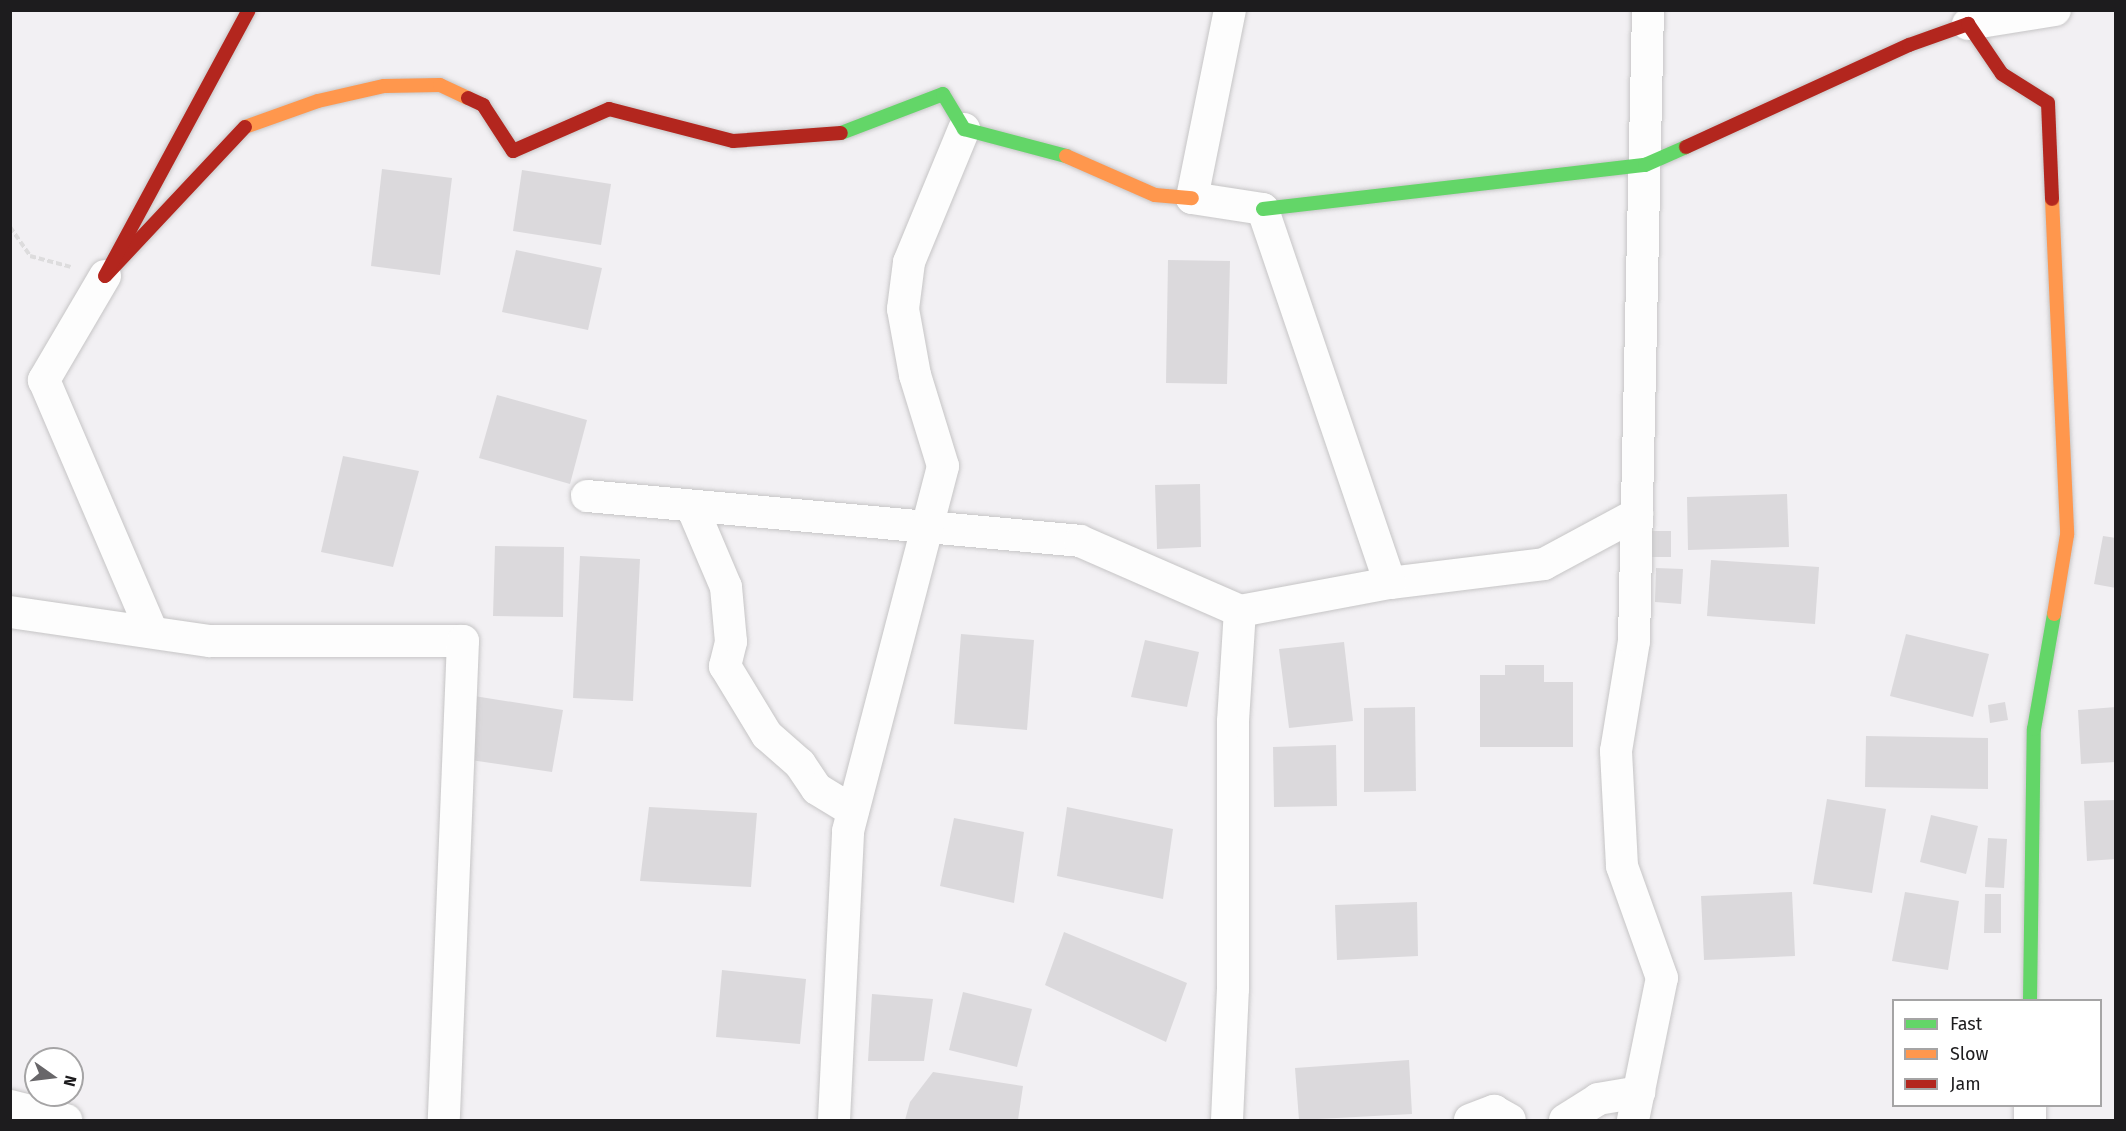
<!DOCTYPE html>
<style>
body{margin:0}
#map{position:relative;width:2126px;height:1131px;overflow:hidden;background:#f2f0f3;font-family:"Fira Sans",sans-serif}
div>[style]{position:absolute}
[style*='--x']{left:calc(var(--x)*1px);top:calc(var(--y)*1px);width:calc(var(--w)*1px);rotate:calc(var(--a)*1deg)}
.building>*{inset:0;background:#dbd9dc}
.path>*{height:4px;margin-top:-2px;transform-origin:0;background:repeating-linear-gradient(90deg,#dddcdd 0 6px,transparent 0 9px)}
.roads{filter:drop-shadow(0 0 2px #c6c5c6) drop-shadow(0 0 2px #c6c5c6)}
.street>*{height:32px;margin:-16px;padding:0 16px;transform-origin:16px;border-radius:16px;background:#fdfdfd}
.fast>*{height:14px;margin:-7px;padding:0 7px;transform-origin:7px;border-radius:7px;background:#63d668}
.slow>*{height:14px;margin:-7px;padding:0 7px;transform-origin:7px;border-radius:7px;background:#ff974d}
.jam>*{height:14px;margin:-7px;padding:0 7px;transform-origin:7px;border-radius:7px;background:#b3261e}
span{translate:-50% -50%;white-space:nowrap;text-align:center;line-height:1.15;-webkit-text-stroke:5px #fff;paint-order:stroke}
.frame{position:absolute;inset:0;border:12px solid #1d1c1e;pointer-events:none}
.legend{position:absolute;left:1892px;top:999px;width:210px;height:108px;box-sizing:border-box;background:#fff;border:2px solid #a5a4a5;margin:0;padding:8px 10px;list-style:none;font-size:18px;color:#1d1c1e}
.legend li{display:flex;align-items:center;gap:12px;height:30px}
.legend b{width:30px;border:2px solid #a5a4a5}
.north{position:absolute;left:24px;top:1047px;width:60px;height:60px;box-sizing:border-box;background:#fff;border:2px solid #a5a4a5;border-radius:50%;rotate:104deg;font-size:16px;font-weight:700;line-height:24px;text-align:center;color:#1d1c1e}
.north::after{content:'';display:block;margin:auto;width:21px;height:27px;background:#686669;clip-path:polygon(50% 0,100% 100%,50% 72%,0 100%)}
</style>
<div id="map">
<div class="building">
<i style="clip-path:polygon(382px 169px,452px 178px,440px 275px,371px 266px)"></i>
<i style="clip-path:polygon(522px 170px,611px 184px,601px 245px,513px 231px)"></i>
<i style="clip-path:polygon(516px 250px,602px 268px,588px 330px,502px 312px)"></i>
<i style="clip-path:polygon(1168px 260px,1230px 261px,1227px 384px,1166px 383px)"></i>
<i style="clip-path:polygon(497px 395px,587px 420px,570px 484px,479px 458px)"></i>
<i style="clip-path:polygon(343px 456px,419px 471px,393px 567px,321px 552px)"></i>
<i style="clip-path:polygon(1200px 484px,1201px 547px,1157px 549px,1155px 485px)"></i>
<i style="clip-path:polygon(1787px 494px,1789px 547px,1688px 550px,1687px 497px)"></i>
<i style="clip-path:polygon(1649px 531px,1671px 531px,1671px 557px,1648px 557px)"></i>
<i style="clip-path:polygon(2103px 536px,2116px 538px,2116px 588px,2094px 584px)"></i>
<i style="clip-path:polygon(495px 546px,564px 547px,563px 617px,493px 616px)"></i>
<i style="clip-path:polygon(580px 556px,640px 559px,633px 701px,573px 698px)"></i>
<i style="clip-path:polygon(1711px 560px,1819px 567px,1815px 624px,1707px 616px)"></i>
<i style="clip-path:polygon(1656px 568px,1683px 569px,1681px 604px,1655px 602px)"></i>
<i style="clip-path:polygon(961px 634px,1034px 640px,1027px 730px,954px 724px)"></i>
<i style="clip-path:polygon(1906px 634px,1989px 654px,1973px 717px,1890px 696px)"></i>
<i style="clip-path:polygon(1145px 640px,1199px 652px,1187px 707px,1131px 697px)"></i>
<i style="clip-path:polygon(1344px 642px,1353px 721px,1289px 728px,1279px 649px)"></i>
<i style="clip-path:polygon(1505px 665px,1544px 665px,1544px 682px,1573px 682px,1573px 747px,1480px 747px,1480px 675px,1505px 675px)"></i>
<i style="clip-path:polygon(468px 695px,563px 710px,552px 772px,464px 759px)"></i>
<i style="clip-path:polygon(2005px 702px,2008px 720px,1990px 723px,1988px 705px)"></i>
<i style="clip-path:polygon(1415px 707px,1416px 791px,1364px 792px,1364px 708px)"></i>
<i style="clip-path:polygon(2116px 707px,2116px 762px,2081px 764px,2078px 710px)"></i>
<i style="clip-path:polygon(1866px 736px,1988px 738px,1988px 789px,1865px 787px)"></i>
<i style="clip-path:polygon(1336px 745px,1337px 806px,1274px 807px,1273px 747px)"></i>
<i style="clip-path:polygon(1827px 799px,1886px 809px,1872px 893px,1813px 884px)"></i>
<i style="clip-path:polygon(2116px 800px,2116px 859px,2087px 861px,2084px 801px)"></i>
<i style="clip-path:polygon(649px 807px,757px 813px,751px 887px,640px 881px)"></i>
<i style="clip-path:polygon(1067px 807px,1173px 829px,1163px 899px,1057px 876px)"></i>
<i style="clip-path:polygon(1931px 815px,1978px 826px,1966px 874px,1920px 862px)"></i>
<i style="clip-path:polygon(954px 818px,1024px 832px,1014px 903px,940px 886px)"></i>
<i style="clip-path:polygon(1988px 838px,2007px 839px,2004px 888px,1985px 887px)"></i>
<i style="clip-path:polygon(1792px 892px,1795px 956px,1704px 960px,1701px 896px)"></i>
<i style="clip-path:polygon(1905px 892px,1959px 901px,1948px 970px,1892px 961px)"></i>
<i style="clip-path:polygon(1985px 894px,2001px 894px,2001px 933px,1984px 933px)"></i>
<i style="clip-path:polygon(1417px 902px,1418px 956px,1337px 960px,1335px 905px)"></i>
<i style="clip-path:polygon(1064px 932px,1187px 983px,1166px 1042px,1045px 985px)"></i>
<i style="clip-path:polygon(722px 970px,806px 979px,800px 1044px,716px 1037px)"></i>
<i style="clip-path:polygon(963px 992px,1032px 1009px,1017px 1067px,949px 1050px)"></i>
<i style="clip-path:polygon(872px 994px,933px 999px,924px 1061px,868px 1061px)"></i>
<i style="clip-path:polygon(1409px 1060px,1412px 1114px,1299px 1120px,1295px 1068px)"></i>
<i style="clip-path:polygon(933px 1072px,1023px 1086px,1018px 1120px,905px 1120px,910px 1102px)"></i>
</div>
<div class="path">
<i style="--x:10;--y:227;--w:35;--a:55"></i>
<i style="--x:30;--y:256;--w:42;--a:15"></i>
</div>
<div class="roads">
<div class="street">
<i style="--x:1968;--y:24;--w:88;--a:-9.1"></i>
<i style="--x:105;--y:276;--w:121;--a:120.4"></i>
<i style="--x:44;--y:380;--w:274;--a:66.8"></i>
<i style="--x:587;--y:496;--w:495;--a:5.2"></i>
<i style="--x:1080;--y:541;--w:175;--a:23.6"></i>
<i style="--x:692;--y:507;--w:87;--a:67"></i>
<i style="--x:726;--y:587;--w:55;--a:84.8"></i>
<i style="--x:731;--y:642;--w:25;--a:104"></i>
<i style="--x:725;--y:666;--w:81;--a:58.7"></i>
<i style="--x:767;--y:735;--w:44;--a:41.3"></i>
<i style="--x:800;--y:764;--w:30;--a:56"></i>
<i style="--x:817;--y:789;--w:42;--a:31.4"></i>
<i style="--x:1390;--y:583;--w:155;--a:-7"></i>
<i style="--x:1544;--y:564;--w:106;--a:-28.3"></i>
<i style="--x:10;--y:612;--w:202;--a:8.3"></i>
<i style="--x:210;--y:641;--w:253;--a:0"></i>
<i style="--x:463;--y:641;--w:479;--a:92.3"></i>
<i style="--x:10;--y:1106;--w:58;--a:14"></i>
<i style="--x:834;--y:1120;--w:289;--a:-87.2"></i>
<i style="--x:848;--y:831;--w:377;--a:-75.4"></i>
<i style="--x:943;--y:466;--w:95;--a:-107.1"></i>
<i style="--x:915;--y:375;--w:67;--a:-100.3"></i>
<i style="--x:903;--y:309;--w:47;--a:-82.7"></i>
<i style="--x:909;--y:262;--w:144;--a:-67.5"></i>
<i style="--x:1227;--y:1120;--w:131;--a:-87.4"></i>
<i style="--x:1233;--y:989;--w:268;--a:-90"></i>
<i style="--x:1233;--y:721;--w:110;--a:-86.4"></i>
<i style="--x:1240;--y:611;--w:153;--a:-10.6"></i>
<i style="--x:1390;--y:583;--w:395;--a:-108.8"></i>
<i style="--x:1263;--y:209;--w:72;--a:-171.2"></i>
<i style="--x:1192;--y:198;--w:192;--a:-78.6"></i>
<i style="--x:1470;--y:1120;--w:26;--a:-21"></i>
<i style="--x:1494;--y:1111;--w:18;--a:29"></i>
<i style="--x:1565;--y:1120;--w:39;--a:-32"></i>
<i style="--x:1598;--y:1099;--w:42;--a:-9.7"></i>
<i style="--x:1633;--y:1120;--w:145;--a:-78.5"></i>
<i style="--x:1662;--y:978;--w:119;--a:-109.7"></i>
<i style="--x:1622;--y:866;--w:115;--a:-93"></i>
<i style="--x:1616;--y:751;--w:111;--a:-80.7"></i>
<i style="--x:1634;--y:641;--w:631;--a:-88.73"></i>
<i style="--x:2030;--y:1120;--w:14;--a:-90"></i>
</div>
<div class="fast">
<i style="--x:841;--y:133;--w:109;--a:-20.9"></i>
<i style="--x:943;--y:94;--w:41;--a:59"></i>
<i style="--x:964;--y:129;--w:106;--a:14.8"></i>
<i style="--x:1263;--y:209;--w:385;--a:-6.6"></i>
<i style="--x:1645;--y:165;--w:45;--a:-23.7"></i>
<i style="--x:2030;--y:1000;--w:271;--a:-89.2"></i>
<i style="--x:2034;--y:729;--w:117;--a:-80.1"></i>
</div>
<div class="slow">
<i style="--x:245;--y:127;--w:77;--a:-19.6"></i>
<i style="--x:318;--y:101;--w:68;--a:-12.8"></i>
<i style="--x:384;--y:86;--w:56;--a:-1"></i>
<i style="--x:440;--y:85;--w:31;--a:25"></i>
<i style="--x:1066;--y:156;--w:97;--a:23.7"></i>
<i style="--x:1155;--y:195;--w:37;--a:5"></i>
<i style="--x:2052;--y:199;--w:336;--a:87.4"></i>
<i style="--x:2067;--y:535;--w:80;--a:99.3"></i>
</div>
<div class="jam">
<i style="--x:468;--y:98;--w:17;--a:25"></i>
<i style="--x:483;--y:105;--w:55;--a:56.9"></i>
<i style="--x:513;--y:151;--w:105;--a:-23.6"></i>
<i style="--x:609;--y:109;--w:128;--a:14.5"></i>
<i style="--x:733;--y:141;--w:108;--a:-4.2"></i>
<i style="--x:245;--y:127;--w:204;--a:133.2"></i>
<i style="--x:105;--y:276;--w:302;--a:-61.6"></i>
<i style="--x:1686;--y:147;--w:245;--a:-24.6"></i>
<i style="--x:1909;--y:45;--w:63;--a:-19.6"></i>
<i style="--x:1968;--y:24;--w:60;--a:55.8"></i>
<i style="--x:2002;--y:74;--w:54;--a:32.2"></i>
<i style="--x:2048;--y:103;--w:96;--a:87.6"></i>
</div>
</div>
<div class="frame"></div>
<ul class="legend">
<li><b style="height:8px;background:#63d668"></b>Fast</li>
<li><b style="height:8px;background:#ff974d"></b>Slow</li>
<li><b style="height:8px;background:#b3261e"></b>Jam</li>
</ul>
<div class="north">N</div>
</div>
